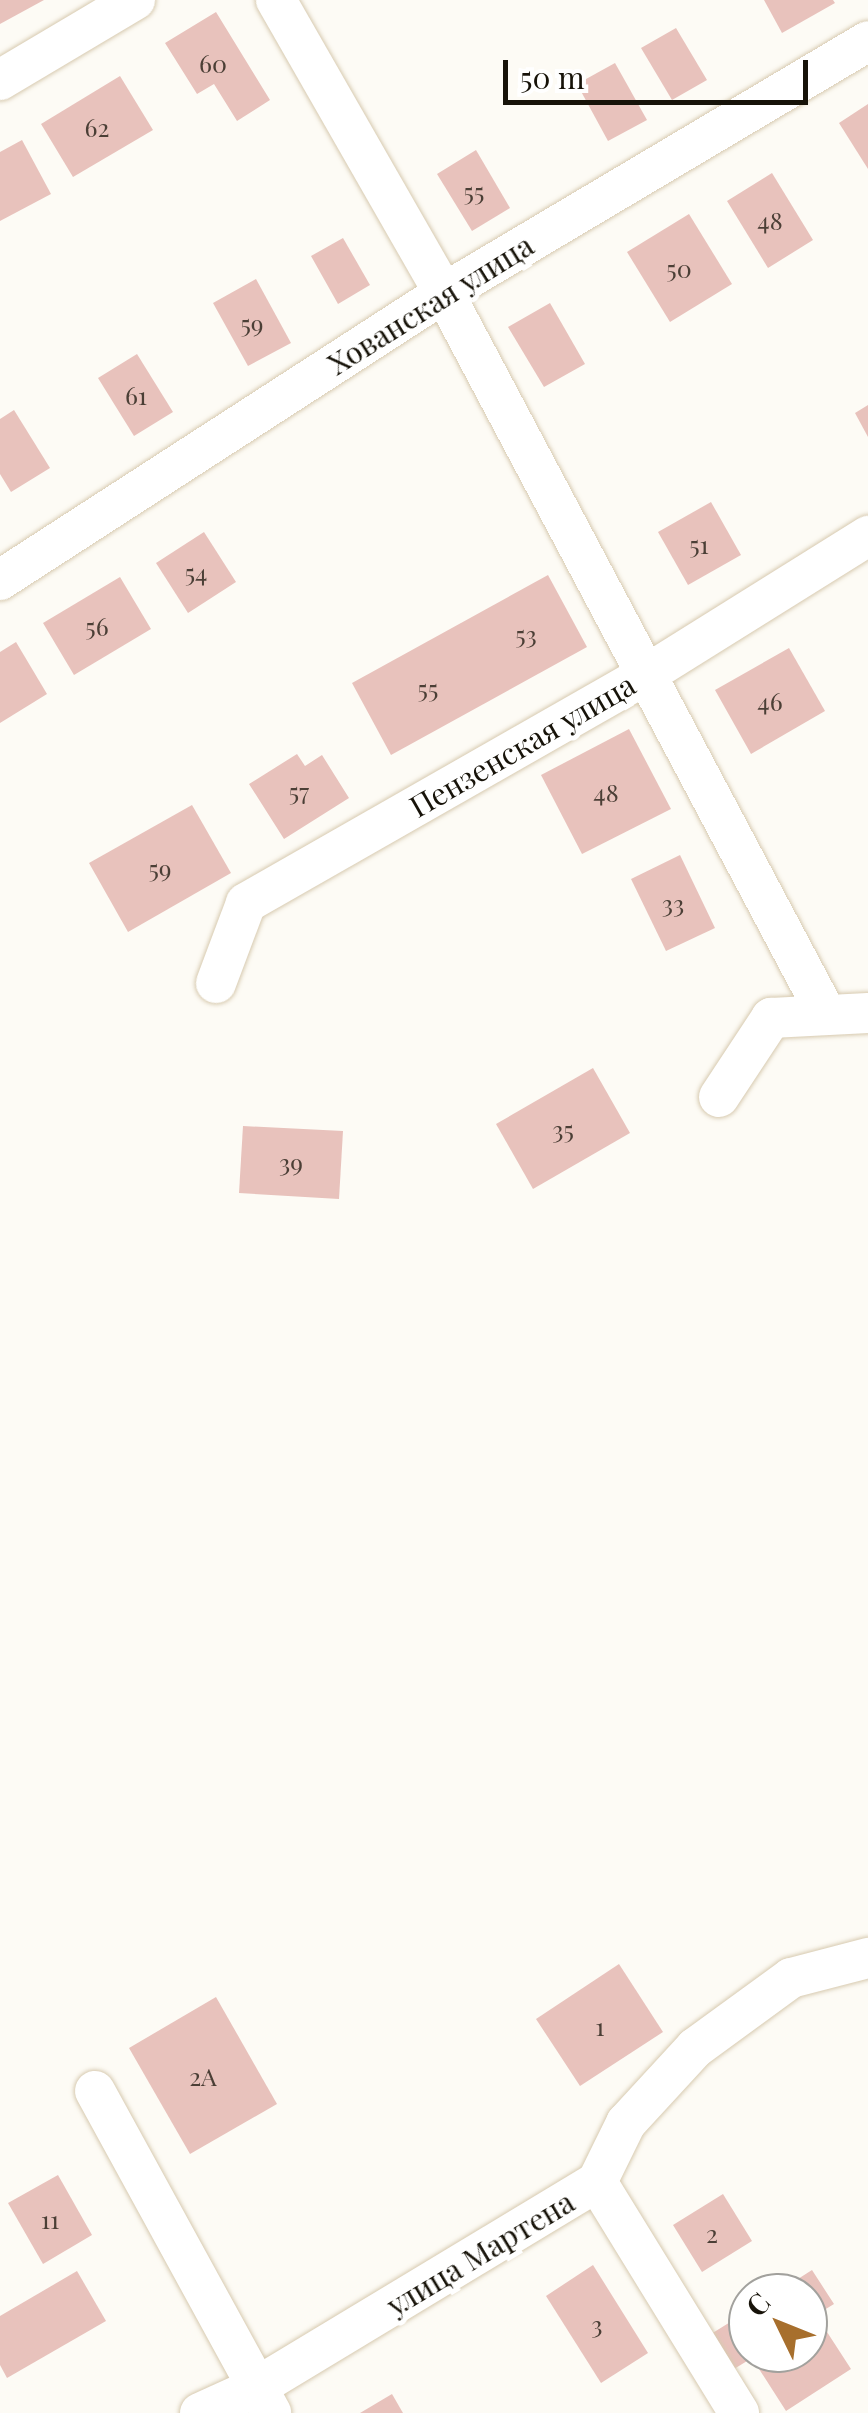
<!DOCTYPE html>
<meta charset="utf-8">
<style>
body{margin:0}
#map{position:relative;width:868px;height:2413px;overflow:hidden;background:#fdfbf5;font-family:"Playfair Display",serif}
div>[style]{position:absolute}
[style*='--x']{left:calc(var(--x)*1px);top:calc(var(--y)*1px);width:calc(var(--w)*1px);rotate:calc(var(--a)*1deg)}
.building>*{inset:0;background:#e8c2bc}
.roads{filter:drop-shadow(0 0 2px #d7cab0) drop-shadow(0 0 2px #d7cab0)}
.minor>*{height:40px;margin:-20px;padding:0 20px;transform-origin:20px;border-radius:20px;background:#fff}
span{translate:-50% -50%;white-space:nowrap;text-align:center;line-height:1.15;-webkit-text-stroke:10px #fff;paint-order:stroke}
.number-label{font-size:25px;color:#4b3f36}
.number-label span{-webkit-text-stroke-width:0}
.street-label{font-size:30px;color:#171309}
.north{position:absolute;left:728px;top:2273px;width:100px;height:100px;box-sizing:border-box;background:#fff;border:2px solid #a2a19d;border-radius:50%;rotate:313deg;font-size:28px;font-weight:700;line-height:40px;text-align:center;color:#171309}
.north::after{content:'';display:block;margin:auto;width:35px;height:45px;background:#a76f2d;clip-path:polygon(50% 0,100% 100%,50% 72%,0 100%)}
.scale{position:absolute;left:503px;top:60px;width:305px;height:45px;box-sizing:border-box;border:5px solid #171309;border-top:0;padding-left:12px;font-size:30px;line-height:35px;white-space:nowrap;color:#171309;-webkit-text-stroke:8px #fff;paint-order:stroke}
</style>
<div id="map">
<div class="building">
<i style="clip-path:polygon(0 0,44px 0,0 24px)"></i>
<i style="clip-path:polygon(764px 0,833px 0,835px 3px,782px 33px)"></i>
<i style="clip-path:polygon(216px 12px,270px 100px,237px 121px,214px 84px,197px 94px,165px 43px)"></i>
<i style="clip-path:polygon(676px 28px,707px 80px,672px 100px,641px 48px)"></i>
<i style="clip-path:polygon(615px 63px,647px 120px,608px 141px,577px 84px)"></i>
<i style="clip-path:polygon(120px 76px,153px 130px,73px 177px,41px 124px)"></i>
<i style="clip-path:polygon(868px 104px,868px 169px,839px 123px)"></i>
<i style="clip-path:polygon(22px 140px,51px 194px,0 221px,0 152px)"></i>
<i style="clip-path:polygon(476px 150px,510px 208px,472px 231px,437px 174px)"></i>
<i style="clip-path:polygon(772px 173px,813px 240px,768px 268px,727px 201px)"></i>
<i style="clip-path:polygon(689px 214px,732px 284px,670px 322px,627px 252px)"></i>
<i style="clip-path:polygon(343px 238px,370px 285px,338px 304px,311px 256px)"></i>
<i style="clip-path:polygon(256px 279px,291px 343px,248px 366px,213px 303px)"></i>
<i style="clip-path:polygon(550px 303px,585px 364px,544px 387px,508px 327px)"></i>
<i style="clip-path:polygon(137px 354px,173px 412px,134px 436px,98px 378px)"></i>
<i style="clip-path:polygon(868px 405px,868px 437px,855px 413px)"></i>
<i style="clip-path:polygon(14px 410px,50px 468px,11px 492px,0 474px,0 419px)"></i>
<i style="clip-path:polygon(711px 502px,741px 555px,688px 585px,658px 532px)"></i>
<i style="clip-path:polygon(204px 532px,236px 582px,188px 613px,156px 563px)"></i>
<i style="clip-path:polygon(548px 575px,587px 647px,391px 755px,352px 683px)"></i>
<i style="clip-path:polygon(120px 577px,151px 629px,74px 675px,43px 623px)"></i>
<i style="clip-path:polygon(16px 642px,47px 694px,0 723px,0 652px)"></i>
<i style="clip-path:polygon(789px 648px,825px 711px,751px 754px,715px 690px)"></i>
<i style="clip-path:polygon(629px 729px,671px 809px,582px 854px,541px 775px)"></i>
<i style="clip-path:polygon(297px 754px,305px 766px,322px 755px,349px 798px,284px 839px,249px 784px)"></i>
<i style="clip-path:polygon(192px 805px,231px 873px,128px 932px,89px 863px)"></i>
<i style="clip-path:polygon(680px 855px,715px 928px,666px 951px,631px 879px)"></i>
<i style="clip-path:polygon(593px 1068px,630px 1133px,533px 1189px,496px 1124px)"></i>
<i style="clip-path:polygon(243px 1126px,343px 1131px,339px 1199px,239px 1193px)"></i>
<i style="clip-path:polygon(619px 1964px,663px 2032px,580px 2086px,536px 2019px)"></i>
<i style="clip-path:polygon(216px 1997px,277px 2104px,190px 2154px,129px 2048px)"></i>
<i style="clip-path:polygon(58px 2175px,92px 2235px,43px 2264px,8px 2203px)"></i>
<i style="clip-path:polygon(723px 2194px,752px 2241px,702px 2272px,673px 2225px)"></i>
<i style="clip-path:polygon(593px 2265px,648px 2353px,601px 2383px,546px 2296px)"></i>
<i style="clip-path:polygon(812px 2270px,834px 2304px,816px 2315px,851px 2369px,786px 2411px,752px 2358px,734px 2369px,711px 2334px,748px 2311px,748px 2353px,808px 2353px,808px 2293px,776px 2293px)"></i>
<i style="clip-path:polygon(77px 2271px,106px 2321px,7px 2378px,0 2365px,0 2316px)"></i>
<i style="clip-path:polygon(392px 2394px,403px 2413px,360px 2413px)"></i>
</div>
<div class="roads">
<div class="minor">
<i style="--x:276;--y:0;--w:338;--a:60.2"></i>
<i style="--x:444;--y:293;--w:814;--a:62.08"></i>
<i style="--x:0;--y:80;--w:157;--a:-30.7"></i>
<i style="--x:0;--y:580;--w:529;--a:-32.88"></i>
<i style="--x:444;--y:293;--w:493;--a:-30.7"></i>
<i style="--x:216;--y:983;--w:85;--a:-69.4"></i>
<i style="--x:246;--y:903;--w:462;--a:-29.7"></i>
<i style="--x:647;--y:674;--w:261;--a:-32"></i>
<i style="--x:719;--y:1097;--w:95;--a:-56.6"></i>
<i style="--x:771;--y:1018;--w:97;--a:-3"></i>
<i style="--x:95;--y:2091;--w:367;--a:61.3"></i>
<i style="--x:597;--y:2182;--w:271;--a:58.4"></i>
<i style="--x:200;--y:2413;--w:63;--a:-24.5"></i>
<i style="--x:257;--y:2387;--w:397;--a:-31.1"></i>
<i style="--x:597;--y:2182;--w:66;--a:-63.8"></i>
<i style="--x:626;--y:2123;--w:102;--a:-47.4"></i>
<i style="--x:695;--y:2048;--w:119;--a:-36.1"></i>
<i style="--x:791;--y:1978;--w:80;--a:-14.6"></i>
</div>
</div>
<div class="number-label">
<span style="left:213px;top:63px">60</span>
<span style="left:97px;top:127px">62</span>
<span style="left:474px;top:191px">55</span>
<span style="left:770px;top:220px">48</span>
<span style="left:679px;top:268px">50</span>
<span style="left:252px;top:323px">59</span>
<span style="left:136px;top:395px">61</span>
<span style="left:699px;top:544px">51</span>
<span style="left:196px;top:572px">54</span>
<span style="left:97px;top:626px">56</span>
<span style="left:526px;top:634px">53</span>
<span style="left:428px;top:688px">55</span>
<span style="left:770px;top:701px">46</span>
<span style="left:299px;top:791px">57</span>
<span style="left:606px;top:792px">48</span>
<span style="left:160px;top:868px">59</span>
<span style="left:673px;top:903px">33</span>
<span style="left:563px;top:1129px">35</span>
<span style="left:291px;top:1162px">39</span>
<span style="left:600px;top:2026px">1</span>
<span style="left:203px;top:2076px">2А</span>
<span style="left:50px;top:2219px">11</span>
<span style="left:712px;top:2233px">2</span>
<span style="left:597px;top:2324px">3</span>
</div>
<div class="street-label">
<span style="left:430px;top:304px;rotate:-32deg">Хованская улица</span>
<span style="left:522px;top:745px;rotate:-30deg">Пензенская улица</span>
<span style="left:480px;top:2253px;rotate:-31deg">улица Мартена</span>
</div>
<div class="north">С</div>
<div class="scale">50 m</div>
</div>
